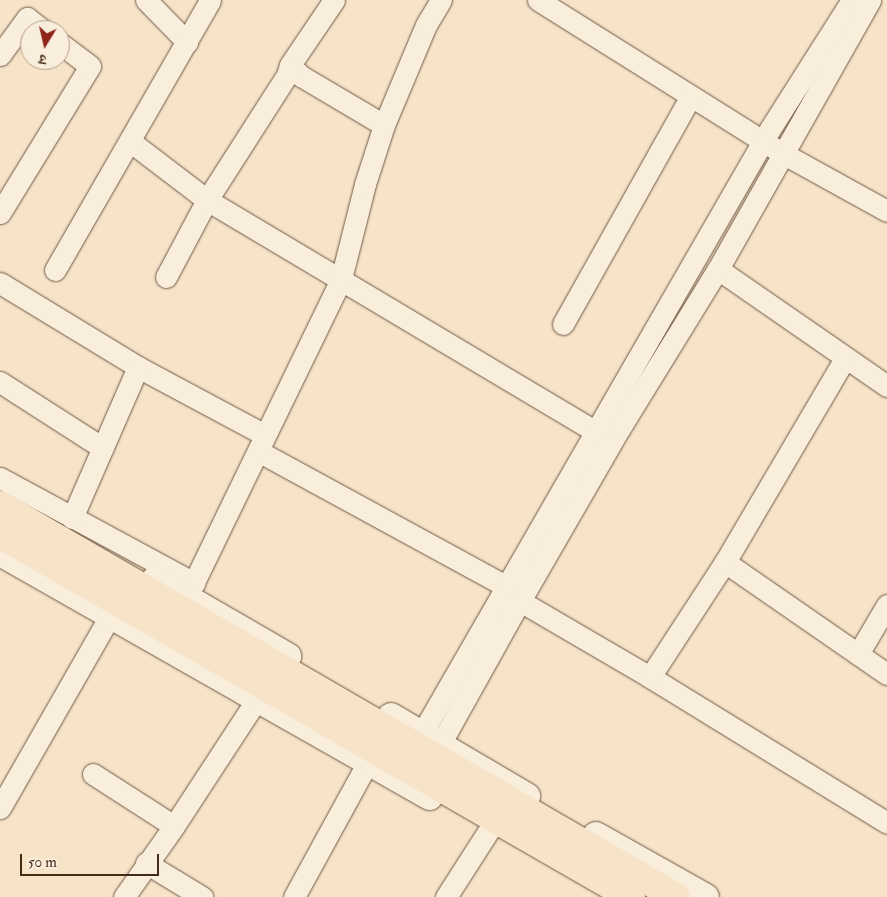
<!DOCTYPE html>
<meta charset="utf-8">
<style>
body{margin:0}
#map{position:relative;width:887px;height:897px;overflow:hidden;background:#f6e3c8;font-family:"IM FELL Double Pica","Noto Serif Devanagari",serif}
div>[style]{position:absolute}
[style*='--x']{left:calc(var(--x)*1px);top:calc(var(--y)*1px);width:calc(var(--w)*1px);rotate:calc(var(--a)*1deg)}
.roads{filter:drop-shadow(0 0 1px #705945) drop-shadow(0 0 1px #705945)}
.minor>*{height:21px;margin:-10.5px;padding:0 10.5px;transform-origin:10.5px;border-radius:10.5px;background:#f9eddb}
.tertiary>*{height:26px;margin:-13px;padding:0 13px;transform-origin:13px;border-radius:13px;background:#f9eddb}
.trunk>*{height:28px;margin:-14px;padding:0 14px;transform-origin:14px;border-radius:14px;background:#f6e3c8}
span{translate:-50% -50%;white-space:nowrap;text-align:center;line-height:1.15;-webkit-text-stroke:4px #f9eddb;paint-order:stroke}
.north{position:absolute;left:20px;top:20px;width:50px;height:50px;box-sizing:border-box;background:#f9eddb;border:1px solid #b19f8d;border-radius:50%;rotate:189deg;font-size:14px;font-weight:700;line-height:20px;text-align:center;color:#442b19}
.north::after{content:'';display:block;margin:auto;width:18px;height:22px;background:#8f2418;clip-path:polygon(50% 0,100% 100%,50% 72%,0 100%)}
.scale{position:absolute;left:20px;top:854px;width:139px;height:22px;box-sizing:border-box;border:2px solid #442b19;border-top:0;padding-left:6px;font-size:15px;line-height:18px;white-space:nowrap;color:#442b19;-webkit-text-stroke:4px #f9eddb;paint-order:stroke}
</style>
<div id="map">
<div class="roads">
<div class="minor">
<i style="--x:146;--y:0;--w:59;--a:45.7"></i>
<i style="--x:334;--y:0;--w:78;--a:124.1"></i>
<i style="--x:290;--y:65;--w:16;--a:45"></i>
<i style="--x:301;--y:76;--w:96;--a:30.6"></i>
<i style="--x:538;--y:0;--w:288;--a:32.1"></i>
<i style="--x:782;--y:153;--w:120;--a:28.9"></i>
<i style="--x:0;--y:55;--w:46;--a:-53.9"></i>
<i style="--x:27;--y:18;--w:20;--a:37"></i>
<i style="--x:131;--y:142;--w:96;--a:37.3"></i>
<i style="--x:207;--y:200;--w:451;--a:30.8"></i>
<i style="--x:0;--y:213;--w:172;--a:-58.5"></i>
<i style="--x:90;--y:66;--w:38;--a:-143"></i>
<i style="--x:718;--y:269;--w:206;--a:34.7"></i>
<i style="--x:55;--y:270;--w:311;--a:-60.1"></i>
<i style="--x:166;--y:277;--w:87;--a:-62"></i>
<i style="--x:207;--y:200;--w:148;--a:-57.4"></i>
<i style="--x:287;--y:75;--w:10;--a:-73"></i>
<i style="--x:0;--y:283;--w:162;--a:31.3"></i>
<i style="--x:138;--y:367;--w:144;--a:28.2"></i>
<i style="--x:563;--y:324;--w:261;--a:-60.7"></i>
<i style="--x:0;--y:382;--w:122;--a:32.7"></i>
<i style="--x:258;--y:451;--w:282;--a:28.6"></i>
<i style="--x:0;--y:478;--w:221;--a:28.4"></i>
<i style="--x:72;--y:518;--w:165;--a:-66.4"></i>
<i style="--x:725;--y:562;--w:197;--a:34.7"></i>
<i style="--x:520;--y:601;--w:151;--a:30.3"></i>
<i style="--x:650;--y:677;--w:278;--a:31.6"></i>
<i style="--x:181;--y:609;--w:367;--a:-64.1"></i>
<i style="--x:341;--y:279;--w:98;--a:-75.8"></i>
<i style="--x:365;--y:184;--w:62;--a:-72.1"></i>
<i style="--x:384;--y:125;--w:108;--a:-67.2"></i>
<i style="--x:426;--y:25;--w:29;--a:-59"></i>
<i style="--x:858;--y:654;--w:57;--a:-59.4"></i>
<i style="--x:650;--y:677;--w:137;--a:-56.9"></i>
<i style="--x:725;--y:562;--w:237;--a:-59.5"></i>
<i style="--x:414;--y:747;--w:713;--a:-60.06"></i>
<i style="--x:770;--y:129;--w:153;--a:-57.6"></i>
<i style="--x:433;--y:757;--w:179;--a:-60.9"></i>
<i style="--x:520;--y:601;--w:200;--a:-60"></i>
<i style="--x:620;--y:428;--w:187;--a:-58.4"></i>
<i style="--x:718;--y:269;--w:309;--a:-60.5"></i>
<i style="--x:93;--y:774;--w:96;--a:32.7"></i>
<i style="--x:0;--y:808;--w:237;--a:-60.2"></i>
<i style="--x:146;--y:863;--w:66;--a:31.3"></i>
<i style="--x:124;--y:897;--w:87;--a:-54.8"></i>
<i style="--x:174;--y:826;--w:166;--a:-56.8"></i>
<i style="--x:294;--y:897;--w:169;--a:-61.3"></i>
<i style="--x:446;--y:897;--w:93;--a:-57.3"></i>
</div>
<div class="tertiary">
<i style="--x:0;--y:553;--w:494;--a:29.6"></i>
<i style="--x:155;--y:579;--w:154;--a:30.1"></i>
<i style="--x:391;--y:716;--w:158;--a:30.5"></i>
<i style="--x:596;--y:835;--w:126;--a:29.4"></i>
</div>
<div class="trunk">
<i style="--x:0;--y:505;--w:781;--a:30.11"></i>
<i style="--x:0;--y:534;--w:728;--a:29.91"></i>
</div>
</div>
<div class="north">उ</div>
<div class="scale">50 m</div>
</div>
